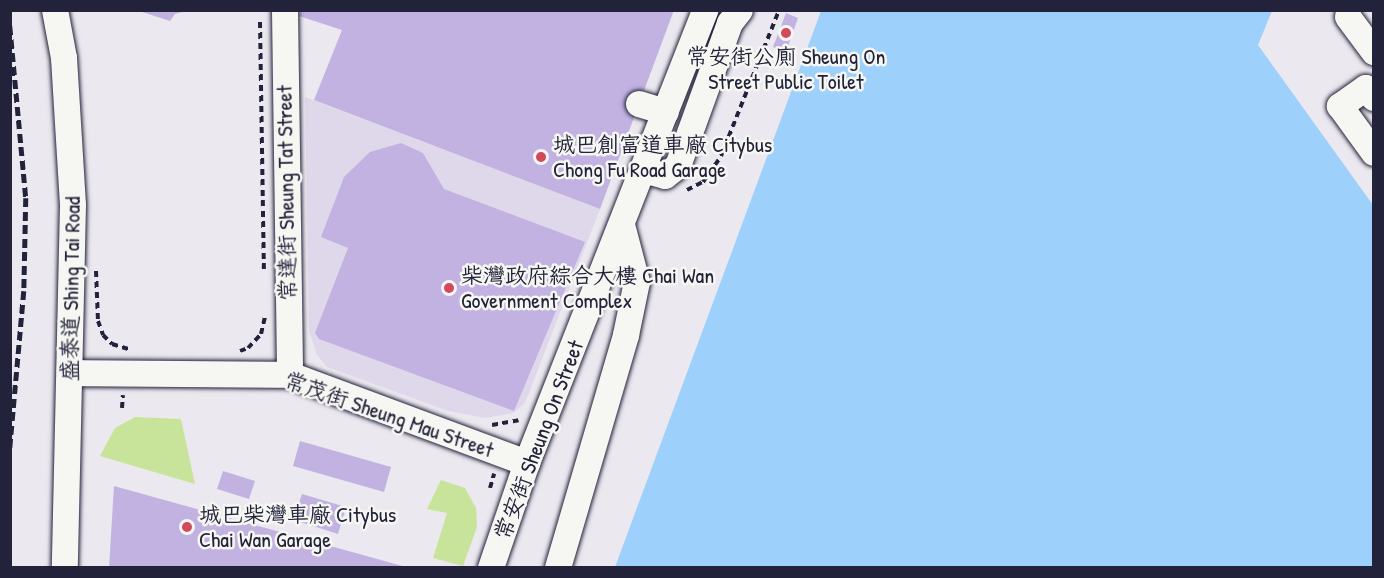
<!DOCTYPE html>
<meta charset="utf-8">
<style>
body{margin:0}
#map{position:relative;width:1384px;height:578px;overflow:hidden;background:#ece8ef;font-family:"Patrick Hand","LXGW WenKai TC",sans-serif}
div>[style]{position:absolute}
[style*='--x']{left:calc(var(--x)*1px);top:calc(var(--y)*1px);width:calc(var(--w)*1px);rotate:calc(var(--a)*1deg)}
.built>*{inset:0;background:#dfd8eb}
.green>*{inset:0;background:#c8e49a}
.water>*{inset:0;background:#9dd0fa}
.building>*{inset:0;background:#c2b2e2}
.path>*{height:4px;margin-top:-2px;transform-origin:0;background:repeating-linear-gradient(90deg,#22223b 0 6px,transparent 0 10.5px)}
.roads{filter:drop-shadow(0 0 2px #22223b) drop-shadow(0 0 2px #22223b)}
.minor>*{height:26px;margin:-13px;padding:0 13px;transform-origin:13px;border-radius:13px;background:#f6f6f2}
.rail>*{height:4.5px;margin-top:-2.25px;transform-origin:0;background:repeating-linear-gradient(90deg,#22223b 0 9px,transparent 0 13.5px)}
.dots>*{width:16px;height:16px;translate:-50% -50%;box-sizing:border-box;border:3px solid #f6f6f2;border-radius:50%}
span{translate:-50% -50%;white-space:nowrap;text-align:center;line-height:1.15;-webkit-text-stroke:5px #f6f6f2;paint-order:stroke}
.poi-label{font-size:22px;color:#22223b}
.left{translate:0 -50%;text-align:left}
.street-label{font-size:22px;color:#22223b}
.frame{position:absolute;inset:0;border:12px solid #22223b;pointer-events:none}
</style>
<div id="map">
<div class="built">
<i style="clip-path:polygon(305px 97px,600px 209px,529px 393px,524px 404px,513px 413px,485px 418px,448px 411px,327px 367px,317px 355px,309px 331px)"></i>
</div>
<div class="green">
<i style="clip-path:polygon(135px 417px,181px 419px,195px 484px,100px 456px,115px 428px)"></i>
<i style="clip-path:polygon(441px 480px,465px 488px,476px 508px,477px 527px,463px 566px,433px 558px,447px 513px,427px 509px)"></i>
</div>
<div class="water">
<i style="clip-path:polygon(821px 11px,1272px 11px,1258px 45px,1373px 205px,1373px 567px,615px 567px)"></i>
</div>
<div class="building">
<i style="clip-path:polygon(189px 10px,175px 14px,170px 21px,139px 11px)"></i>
<i style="clip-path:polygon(301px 10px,674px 10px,600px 209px,314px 100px,342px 30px,299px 16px)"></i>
<i style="clip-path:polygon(786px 13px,798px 18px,786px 52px,773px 47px)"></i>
<i style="clip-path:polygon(401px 143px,423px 153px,444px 189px,585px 242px,514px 411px,319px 339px,315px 333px,348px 248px,321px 237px,344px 177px,370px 152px)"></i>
<i style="clip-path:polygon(300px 441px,391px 467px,384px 492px,293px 466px)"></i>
<i style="clip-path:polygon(223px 471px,255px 481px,249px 499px,217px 489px)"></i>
<i style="clip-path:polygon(114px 486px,406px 567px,406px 568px,109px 568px)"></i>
<i style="clip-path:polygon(302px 494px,346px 507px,338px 534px,294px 520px)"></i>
</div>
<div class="path">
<i style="--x:260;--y:22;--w:247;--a:89.1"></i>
<i style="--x:687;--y:190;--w:18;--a:-27"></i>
<i style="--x:703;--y:182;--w:32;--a:-55"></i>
<i style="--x:721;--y:156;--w:157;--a:-68.3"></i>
<i style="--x:96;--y:271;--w:50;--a:87.7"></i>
<i style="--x:98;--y:321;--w:15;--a:70"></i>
<i style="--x:103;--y:335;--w:13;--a:45"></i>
<i style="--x:112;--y:344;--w:17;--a:17"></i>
<i style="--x:240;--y:351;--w:9;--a:-21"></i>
<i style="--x:248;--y:348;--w:19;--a:-47"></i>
<i style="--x:261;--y:334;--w:18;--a:-77"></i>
<i style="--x:122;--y:408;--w:13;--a:-86"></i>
<i style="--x:492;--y:425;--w:27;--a:-10"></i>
<i style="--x:490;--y:488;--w:15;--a:-74"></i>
</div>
<div class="roads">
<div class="minor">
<i style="--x:55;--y:10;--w:49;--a:79.4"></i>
<i style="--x:64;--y:58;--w:147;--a:86.5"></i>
<i style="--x:73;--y:205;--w:363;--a:91.3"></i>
<i style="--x:285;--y:10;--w:365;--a:89.2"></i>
<i style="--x:1348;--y:17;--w:44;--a:53.4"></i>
<i style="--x:1374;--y:98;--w:13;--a:-129"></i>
<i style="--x:1366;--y:88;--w:32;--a:145"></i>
<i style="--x:1340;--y:106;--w:58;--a:54.1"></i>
<i style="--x:639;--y:104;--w:28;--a:17"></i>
<i style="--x:643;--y:170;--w:23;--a:15"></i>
<i style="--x:665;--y:176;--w:16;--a:-38"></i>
<i style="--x:678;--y:166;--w:152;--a:-70"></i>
<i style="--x:730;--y:23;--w:16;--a:-52"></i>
<i style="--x:70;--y:373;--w:220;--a:0.5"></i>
<i style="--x:290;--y:375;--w:253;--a:20.4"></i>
<i style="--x:491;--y:568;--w:111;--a:-71.1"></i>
<i style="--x:527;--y:463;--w:487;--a:-68.5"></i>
<i style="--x:558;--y:568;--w:243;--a:-73.7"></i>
<i style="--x:626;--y:335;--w:54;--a:-78.3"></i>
<i style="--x:637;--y:282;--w:59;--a:-104.7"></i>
</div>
</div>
<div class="rail">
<i style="--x:10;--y:26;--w:173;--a:84.7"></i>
<i style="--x:26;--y:198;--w:93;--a:91.2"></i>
<i style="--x:24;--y:291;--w:158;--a:95.1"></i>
</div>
<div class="dots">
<i style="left:786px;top:33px;background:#d1495b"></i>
<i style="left:541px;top:157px;background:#d1495b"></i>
<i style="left:449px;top:288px;background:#d1495b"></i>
<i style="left:187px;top:527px;background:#d1495b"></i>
</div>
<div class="poi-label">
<span style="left:786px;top:69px">常安街公廁 Sheung On<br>Street Public Toilet</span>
<span class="left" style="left:553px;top:157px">城巴創富道車廠 Citybus<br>Chong Fu Road Garage</span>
<span class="left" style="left:461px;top:288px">柴灣政府綜合大樓 Chai Wan<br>Government Complex</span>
<span class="left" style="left:199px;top:527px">城巴柴灣車廠 Citybus<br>Chai Wan Garage</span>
</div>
<div class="street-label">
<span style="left:286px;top:193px;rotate:-91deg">常達街 Sheung Tat Street</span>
<span style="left:71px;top:289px;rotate:-89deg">盛泰道 Shing Tai Road</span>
<span style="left:389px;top:415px;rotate:19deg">常茂街 Sheung Mau Street</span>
<span style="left:539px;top:440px;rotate:-69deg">常安街 Sheung On Street</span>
</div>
<div class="frame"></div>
</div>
